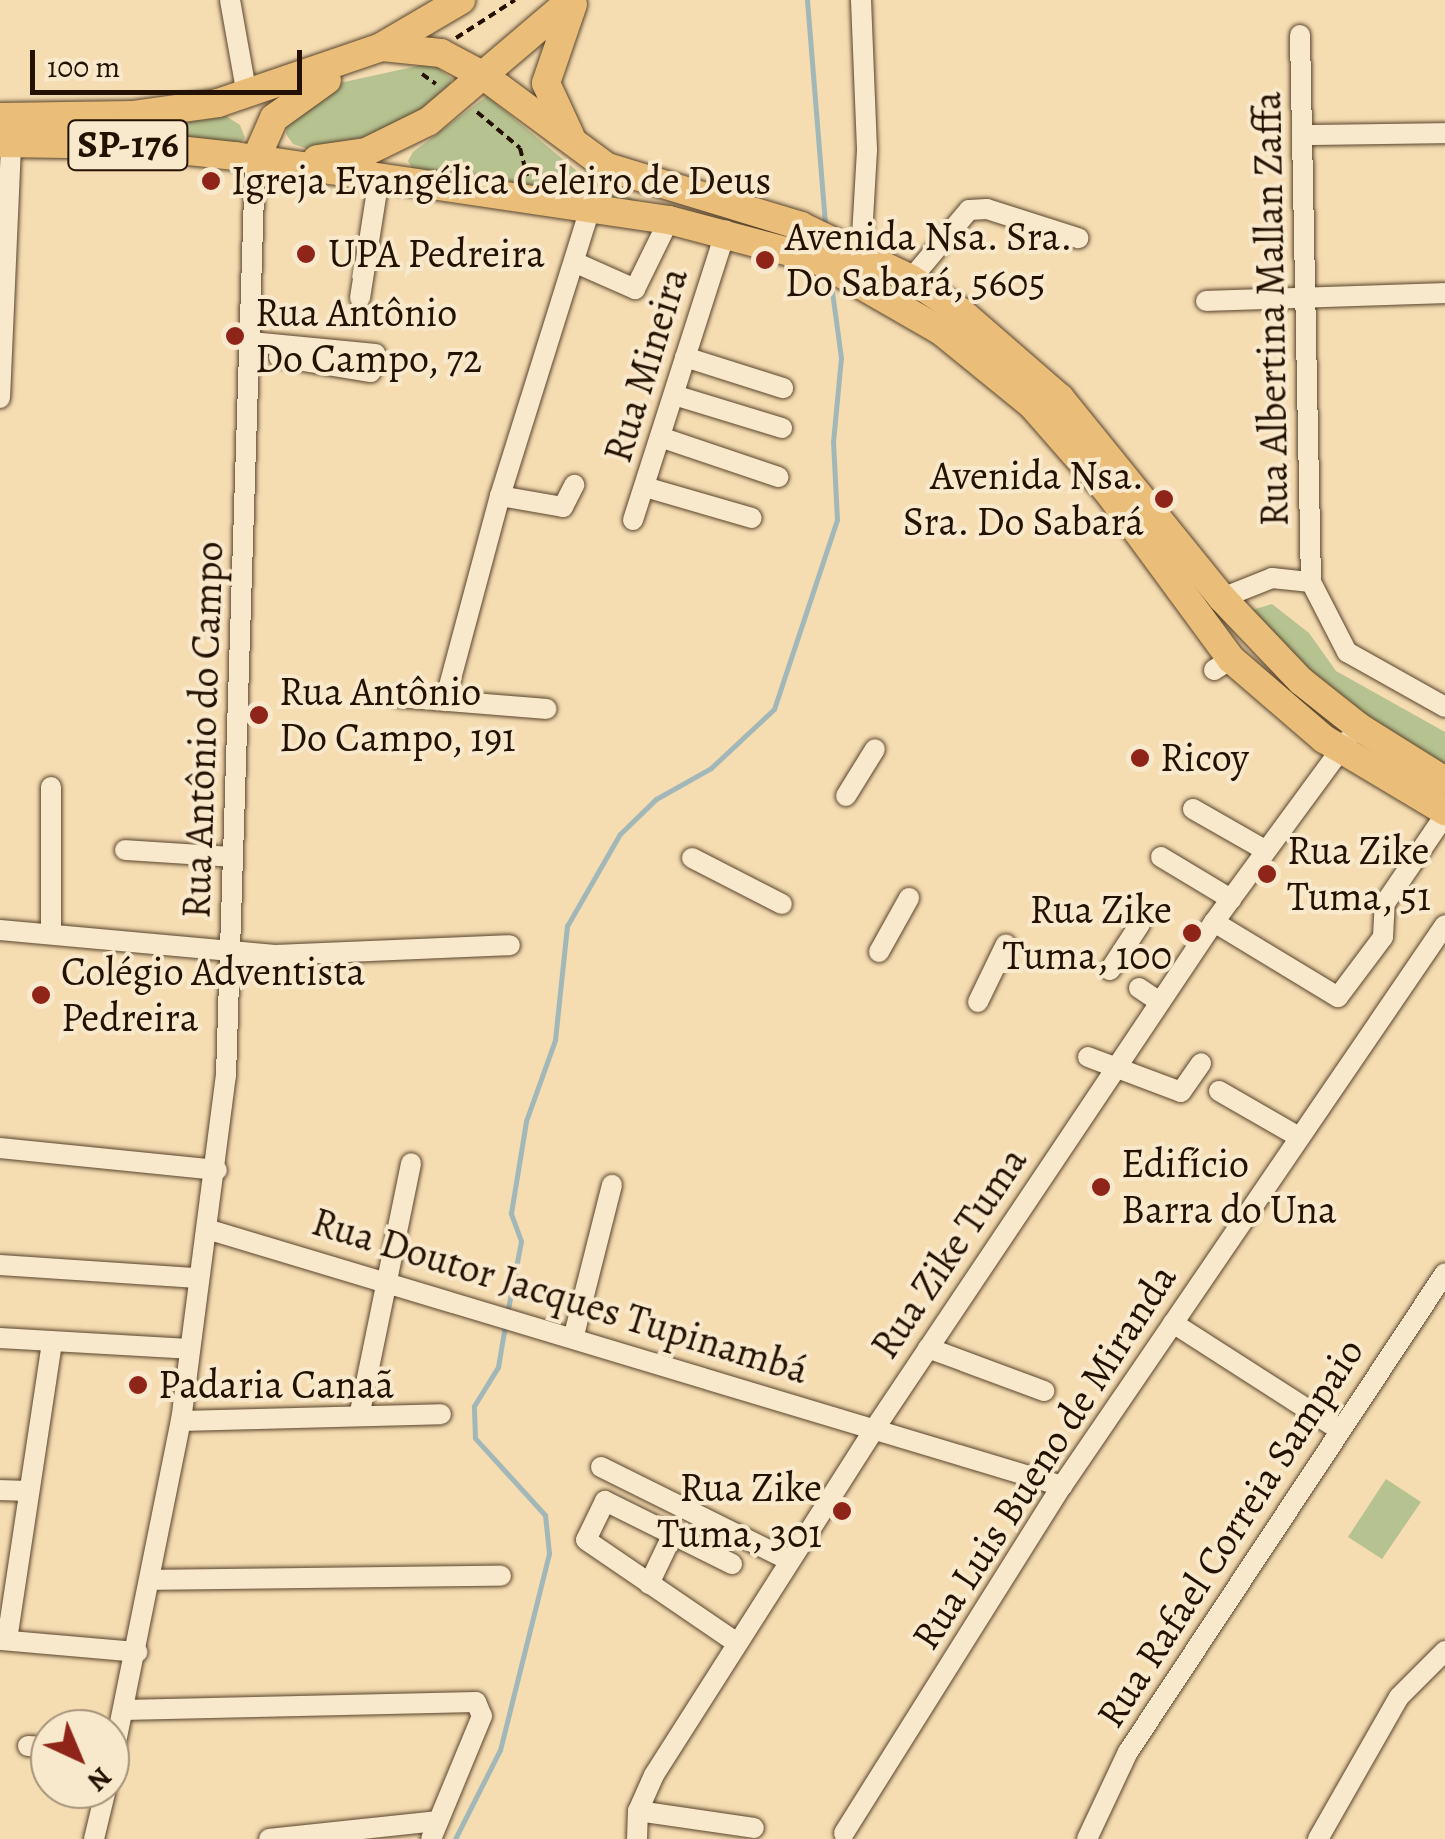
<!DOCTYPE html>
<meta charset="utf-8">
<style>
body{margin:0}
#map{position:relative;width:1445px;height:1839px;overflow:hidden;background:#f5dcb1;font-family:Alegreya,serif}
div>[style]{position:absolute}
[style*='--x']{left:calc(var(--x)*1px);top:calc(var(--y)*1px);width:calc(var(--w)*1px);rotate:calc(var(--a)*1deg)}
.green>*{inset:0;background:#b6c290}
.stream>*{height:5px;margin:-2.5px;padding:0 2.5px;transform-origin:2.5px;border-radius:2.5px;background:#a2b8b8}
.path>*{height:4px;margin-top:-2px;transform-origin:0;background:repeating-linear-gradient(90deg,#251100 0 8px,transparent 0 13px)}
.roads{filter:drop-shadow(0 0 2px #59442c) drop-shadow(0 0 2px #59442c)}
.minor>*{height:20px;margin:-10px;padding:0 10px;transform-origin:10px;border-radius:10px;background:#f8e8cc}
.major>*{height:28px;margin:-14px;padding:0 14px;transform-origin:14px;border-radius:14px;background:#eabe78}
.dots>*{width:28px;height:28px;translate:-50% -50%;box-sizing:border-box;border:5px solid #f8e8cc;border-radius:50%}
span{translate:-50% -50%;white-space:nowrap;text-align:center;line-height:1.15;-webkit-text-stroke:8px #f8e8cc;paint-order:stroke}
.shield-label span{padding:2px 8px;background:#f8e8cc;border:2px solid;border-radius:8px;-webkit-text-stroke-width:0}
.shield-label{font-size:38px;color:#251100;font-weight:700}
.poi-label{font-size:40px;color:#251100}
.left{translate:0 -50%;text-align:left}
.right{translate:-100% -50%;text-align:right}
.street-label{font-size:40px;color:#251100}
.north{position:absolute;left:30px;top:1709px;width:100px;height:100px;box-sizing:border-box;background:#f8e8cc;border:2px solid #a4927a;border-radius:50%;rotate:136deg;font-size:28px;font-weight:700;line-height:40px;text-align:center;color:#251100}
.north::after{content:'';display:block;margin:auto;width:35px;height:45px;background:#8f2418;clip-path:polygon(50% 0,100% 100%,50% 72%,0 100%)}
.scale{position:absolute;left:30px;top:50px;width:272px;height:45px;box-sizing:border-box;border:5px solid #251100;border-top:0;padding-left:12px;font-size:30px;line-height:35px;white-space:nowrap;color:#251100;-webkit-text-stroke:8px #f8e8cc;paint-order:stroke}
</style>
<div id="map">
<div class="green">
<i style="clip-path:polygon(431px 63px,452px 79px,446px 93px,390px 132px,359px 144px,311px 150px,293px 144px,286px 134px,288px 122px,335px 84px)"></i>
<i style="clip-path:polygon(487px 96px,583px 176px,638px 201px,636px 206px,413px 169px,408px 161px,413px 152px)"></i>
<i style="clip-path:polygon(226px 116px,240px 125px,245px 138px,237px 145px,125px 132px)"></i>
<i style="clip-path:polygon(1272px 604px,1309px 633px,1336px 671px,1445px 732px,1445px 767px,1343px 708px,1249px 611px)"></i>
<i style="clip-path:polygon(1386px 1479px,1421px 1502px,1382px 1559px,1348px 1537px)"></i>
</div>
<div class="stream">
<i style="--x:807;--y:0;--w:227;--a:85.4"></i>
<i style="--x:507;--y:1314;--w:74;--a:-79.1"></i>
<i style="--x:521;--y:1241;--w:30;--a:-110"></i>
<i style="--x:511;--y:1213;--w:93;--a:-80.7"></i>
<i style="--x:526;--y:1121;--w:86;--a:-70.3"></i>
<i style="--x:555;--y:1040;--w:115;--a:-84"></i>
<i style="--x:567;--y:926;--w:106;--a:-60.1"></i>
<i style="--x:620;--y:834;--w:50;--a:-44.2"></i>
<i style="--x:656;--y:799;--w:63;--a:-29.4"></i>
<i style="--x:711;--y:768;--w:86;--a:-43.1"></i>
<i style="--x:774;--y:709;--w:199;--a:-71.6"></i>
<i style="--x:837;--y:520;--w:78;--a:-92.9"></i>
<i style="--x:833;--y:442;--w:84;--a:-84.6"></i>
<i style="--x:841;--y:358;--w:82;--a:-97.7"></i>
<i style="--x:455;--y:1839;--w:100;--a:-63.2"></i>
<i style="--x:500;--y:1750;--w:203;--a:-76"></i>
<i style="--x:549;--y:1553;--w:38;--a:-96"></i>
<i style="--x:545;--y:1515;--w:104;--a:-132.3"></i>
<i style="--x:475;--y:1438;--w:32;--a:-92"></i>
<i style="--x:474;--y:1406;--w:46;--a:-58.4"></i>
<i style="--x:498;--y:1367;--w:43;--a:-80.5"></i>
</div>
<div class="path">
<i style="--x:456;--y:38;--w:70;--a:-32.8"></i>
<i style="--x:422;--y:74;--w:17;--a:36"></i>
<i style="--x:477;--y:112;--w:56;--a:39.9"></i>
<i style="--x:520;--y:148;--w:29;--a:76"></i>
</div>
<div class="roads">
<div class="minor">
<i style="--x:230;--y:0;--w:97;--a:79.9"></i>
<i style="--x:861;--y:0;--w:150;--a:87.7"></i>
<i style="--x:867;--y:150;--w:103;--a:93.3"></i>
<i style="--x:1300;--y:35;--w:547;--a:88.85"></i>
<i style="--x:1311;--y:582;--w:79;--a:62.8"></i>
<i style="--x:1347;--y:652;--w:112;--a:29.3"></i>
<i style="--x:1305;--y:135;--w:140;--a:-0.8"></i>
<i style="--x:574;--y:262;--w:67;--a:23.9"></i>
<i style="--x:635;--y:289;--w:77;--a:-63.8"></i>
<i style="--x:911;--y:279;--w:90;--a:-50"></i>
<i style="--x:969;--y:210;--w:18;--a:-3"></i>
<i style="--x:987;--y:209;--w:96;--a:17.7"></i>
<i style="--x:360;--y:298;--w:121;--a:-81"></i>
<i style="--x:1206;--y:301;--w:239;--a:-1.9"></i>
<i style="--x:251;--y:342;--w:125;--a:5.5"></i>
<i style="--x:279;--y:357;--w:93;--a:9.3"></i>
<i style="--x:685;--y:357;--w:103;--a:17.6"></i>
<i style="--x:674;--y:395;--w:113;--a:17"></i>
<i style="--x:0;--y:398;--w:256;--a:-87.5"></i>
<i style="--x:660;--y:437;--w:125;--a:18.7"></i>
<i style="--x:645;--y:487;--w:111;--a:16.2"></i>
<i style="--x:500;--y:496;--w:64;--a:9.9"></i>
<i style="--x:563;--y:507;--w:25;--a:-63"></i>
<i style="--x:633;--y:520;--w:304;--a:-72.2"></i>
<i style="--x:1222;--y:598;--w:54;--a:-21.8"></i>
<i style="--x:1272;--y:578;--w:39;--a:6"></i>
<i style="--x:1214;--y:670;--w:20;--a:-33"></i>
<i style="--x:399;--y:697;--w:148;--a:4.6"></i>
<i style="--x:445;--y:701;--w:212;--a:-75"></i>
<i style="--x:500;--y:496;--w:301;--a:-72.6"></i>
<i style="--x:846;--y:796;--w:55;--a:-58.3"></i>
<i style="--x:1193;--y:809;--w:83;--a:29.7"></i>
<i style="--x:125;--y:850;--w:108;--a:3.7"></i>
<i style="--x:1161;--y:857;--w:82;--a:31"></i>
<i style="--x:692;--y:858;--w:101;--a:27.1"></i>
<i style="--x:1214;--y:922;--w:145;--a:31.2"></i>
<i style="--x:1338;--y:997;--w:75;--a:-53.1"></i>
<i style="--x:1383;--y:937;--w:34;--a:-87"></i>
<i style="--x:1385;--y:903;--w:107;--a:-55.7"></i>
<i style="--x:0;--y:930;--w:276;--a:5.2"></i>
<i style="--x:275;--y:955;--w:235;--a:-2.4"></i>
<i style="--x:51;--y:933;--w:146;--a:-90"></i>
<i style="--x:879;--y:952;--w:62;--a:-60.9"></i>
<i style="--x:1110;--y:970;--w:55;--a:-56.9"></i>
<i style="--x:1139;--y:988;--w:25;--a:34"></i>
<i style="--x:978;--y:1002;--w:64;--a:-64.2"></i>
<i style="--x:1088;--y:1057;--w:99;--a:20.6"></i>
<i style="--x:1181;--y:1092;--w:35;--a:-55"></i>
<i style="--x:1219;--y:1091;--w:92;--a:29.9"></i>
<i style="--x:0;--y:1148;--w:218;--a:5.8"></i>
<i style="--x:210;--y:1230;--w:890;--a:16.72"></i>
<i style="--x:0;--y:1265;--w:198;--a:3.8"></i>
<i style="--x:1173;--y:1323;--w:196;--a:32.7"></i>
<i style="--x:574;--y:1335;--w:155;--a:-75.8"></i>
<i style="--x:0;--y:1338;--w:189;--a:3.3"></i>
<i style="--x:928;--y:1348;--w:124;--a:20.3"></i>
<i style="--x:360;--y:1412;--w:254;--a:-78.4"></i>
<i style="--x:181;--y:1421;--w:260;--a:-1.5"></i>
<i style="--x:601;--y:1467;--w:211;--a:26.4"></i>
<i style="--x:0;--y:1490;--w:27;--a:2"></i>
<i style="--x:732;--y:1564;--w:142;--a:-153.6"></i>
<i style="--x:605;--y:1501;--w:43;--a:116"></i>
<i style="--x:586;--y:1540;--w:183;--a:34.3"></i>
<i style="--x:151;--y:1580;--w:350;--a:-0.7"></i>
<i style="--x:649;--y:1584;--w:55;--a:-64.4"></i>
<i style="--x:0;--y:1640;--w:138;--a:5"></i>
<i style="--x:7;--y:1640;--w:302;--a:-81.4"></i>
<i style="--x:123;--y:1710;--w:353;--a:-1.3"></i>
<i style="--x:476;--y:1702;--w:15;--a:67"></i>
<i style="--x:482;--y:1716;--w:133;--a:112.5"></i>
<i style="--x:28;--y:1746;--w:22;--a:3"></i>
<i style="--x:110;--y:1772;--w:358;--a:-78.6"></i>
<i style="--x:181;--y:1421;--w:348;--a:-82.6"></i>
<i style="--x:226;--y:1076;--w:915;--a:-88.18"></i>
<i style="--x:638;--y:1811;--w:117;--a:8.3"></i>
<i style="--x:844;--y:1833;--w:410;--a:-57.9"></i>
<i style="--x:1062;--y:1486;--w:679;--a:-55.68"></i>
<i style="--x:94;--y:1839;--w:51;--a:-76.5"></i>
<i style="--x:269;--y:1839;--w:170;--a:-6.1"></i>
<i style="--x:637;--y:1839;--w:28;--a:-88"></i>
<i style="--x:638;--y:1811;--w:39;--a:-66"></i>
<i style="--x:654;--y:1775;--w:411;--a:-57.5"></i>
<i style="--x:875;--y:1428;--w:609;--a:-56.18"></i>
<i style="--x:1214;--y:922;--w:225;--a:-53.7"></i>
<i style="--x:1087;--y:1839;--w:96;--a:-64.8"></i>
<i style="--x:1128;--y:1752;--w:574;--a:-56.5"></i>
<i style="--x:1318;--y:1839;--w:163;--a:-60.3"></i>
<i style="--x:1399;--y:1697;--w:65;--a:-45"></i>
</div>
<div class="major">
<i style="--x:381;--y:47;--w:93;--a:-30.4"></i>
<i style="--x:0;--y:117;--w:132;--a:-0.9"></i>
<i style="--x:132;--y:115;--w:87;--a:-7.9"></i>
<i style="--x:218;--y:103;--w:173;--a:-18.9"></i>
<i style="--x:382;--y:47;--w:59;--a:5.8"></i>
<i style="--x:441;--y:53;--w:49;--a:28.1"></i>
<i style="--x:484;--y:76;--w:153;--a:36.5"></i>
<i style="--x:607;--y:167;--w:203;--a:16.9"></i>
<i style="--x:801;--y:226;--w:122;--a:25.7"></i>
<i style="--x:911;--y:279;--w:60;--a:33.4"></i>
<i style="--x:961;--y:312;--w:131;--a:41"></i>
<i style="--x:1060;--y:398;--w:257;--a:51"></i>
<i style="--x:1222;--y:598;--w:115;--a:46.4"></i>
<i style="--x:1301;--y:681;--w:74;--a:38.4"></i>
<i style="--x:1359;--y:727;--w:102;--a:32.1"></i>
<i style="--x:570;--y:135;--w:57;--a:-114.8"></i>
<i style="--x:546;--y:83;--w:83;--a:-71.1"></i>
<i style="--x:0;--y:143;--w:133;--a:0.9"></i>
<i style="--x:133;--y:145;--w:103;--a:6.2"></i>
<i style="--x:235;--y:156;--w:439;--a:8.4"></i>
<i style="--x:669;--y:220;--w:152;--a:14.9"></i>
<i style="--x:816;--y:259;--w:144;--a:29.9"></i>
<i style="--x:941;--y:331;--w:117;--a:39.1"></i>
<i style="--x:1032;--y:405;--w:117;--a:48.8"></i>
<i style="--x:1109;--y:493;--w:206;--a:53.7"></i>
<i style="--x:1231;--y:659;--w:123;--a:40.7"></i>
<i style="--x:1324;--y:739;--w:141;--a:30.8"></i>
<i style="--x:317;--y:159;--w:49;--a:-8.1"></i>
<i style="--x:366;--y:152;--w:70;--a:-26.2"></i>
<i style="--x:429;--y:121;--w:187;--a:-40.4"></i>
<i style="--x:255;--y:161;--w:47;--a:-66.2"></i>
<i style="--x:274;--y:118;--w:65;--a:-35.6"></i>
</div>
</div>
<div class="dots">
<i style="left:211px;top:181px;background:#8f2418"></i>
<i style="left:306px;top:254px;background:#8f2418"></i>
<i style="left:765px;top:260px;background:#8f2418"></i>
<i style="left:235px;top:336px;background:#8f2418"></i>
<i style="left:1164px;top:499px;background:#8f2418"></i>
<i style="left:259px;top:715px;background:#8f2418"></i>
<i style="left:1140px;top:758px;background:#8f2418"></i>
<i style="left:1267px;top:874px;background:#8f2418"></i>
<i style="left:1192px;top:933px;background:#8f2418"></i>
<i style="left:41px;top:995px;background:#8f2418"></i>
<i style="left:1101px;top:1187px;background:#8f2418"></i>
<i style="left:138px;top:1385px;background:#8f2418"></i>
<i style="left:842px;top:1511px;background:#8f2418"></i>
</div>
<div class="shield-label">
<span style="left:128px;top:145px">SP-176</span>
</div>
<div class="poi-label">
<span class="left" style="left:231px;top:181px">Igreja Evangélica Celeiro de Deus</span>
<span class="left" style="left:785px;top:260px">Avenida Nsa. Sra.<br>Do Sabará, 5605</span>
<span class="left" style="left:328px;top:254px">UPA Pedreira</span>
<span class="left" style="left:255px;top:336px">Rua Antônio<br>Do Campo, 72</span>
<span class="right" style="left:1144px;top:499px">Avenida Nsa.<br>Sra. Do Sabará</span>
<span class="left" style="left:279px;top:715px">Rua Antônio<br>Do Campo, 191</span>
<span class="left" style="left:1160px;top:758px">Ricoy</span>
<span class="left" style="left:1287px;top:874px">Rua Zike<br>Tuma, 51</span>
<span class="right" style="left:1172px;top:933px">Rua Zike<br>Tuma, 100</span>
<span class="left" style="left:61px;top:995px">Colégio Adventista<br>Pedreira</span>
<span class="left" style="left:1121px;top:1187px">Edifício<br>Barra do Una</span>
<span class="left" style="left:158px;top:1385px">Padaria Canaã</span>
<span class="right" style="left:822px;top:1511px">Rua Zike<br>Tuma, 301</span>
</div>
<div class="street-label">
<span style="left:1271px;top:309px;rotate:-91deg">Rua Albertina Mallan Zaffa</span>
<span style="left:646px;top:365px;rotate:-73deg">Rua Mineira</span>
<span style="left:203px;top:730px;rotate:-88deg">Rua Antônio do Campo</span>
<span style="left:949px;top:1253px;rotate:-56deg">Rua Zike Tuma</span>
<span style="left:560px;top:1296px;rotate:17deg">Rua Doutor Jacques Tupinambá</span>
<span style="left:1044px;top:1457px;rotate:-57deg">Rua Luis Bueno de Miranda</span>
<span style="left:1230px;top:1533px;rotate:-57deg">Rua Rafael Correia Sampaio</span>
</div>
<div class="north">N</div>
<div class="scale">100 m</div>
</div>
